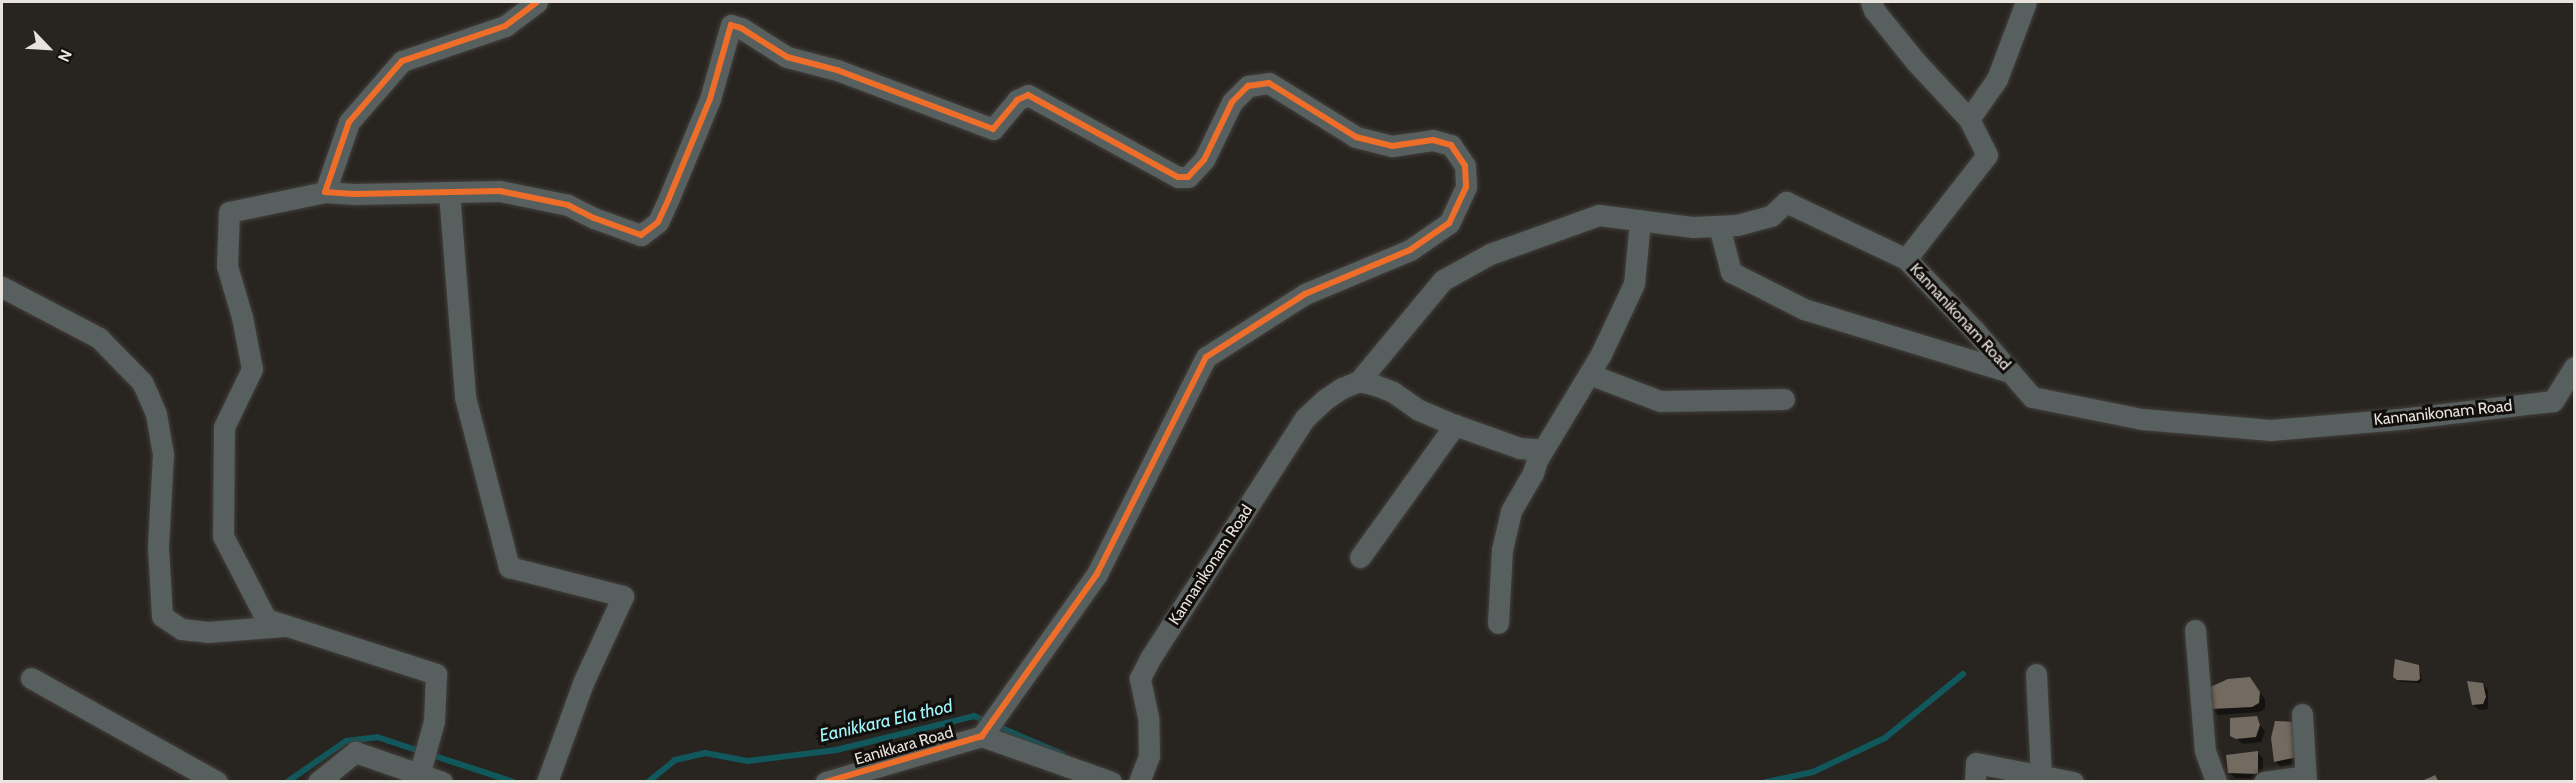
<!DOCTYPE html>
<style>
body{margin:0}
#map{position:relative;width:2576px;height:783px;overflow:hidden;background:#282420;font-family:Cabin,sans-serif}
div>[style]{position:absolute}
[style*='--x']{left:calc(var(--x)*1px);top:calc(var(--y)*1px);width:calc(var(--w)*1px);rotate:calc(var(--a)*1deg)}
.shadow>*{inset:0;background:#0007}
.stream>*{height:6px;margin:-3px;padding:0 3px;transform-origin:3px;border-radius:3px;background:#11585d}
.building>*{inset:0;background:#736a60}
.roads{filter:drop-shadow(0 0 2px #423f3b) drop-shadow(0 0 2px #423f3b)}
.minor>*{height:21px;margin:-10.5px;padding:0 10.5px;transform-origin:10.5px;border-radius:10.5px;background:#575f5f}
.cycleway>*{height:6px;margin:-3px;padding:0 3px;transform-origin:3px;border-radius:3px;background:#ee6e29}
span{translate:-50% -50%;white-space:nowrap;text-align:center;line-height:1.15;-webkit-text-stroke:6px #120e0b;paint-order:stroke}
.street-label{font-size:16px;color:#e9e3de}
.water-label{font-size:18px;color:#a3f5fc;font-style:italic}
.frame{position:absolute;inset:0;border:3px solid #e9e3de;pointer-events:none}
.north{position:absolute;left:18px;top:18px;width:60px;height:60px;-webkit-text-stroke:4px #120e0b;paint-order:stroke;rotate:115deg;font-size:16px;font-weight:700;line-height:24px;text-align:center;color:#e9e3de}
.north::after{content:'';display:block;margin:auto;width:21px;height:27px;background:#e9e3de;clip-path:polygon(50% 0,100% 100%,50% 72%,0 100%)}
</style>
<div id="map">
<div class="shadow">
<i style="clip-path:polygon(2419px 667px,2422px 681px,2420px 683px,2400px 682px,2394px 677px)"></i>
<i style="clip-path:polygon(2249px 679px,2265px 699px,2265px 709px,2259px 712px,2218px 715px,2212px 709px,2213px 694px,2210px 688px)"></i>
<i style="clip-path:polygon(2482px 684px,2488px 690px,2488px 709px,2479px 710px,2473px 705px)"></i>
<i style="clip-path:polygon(2256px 718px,2265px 732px,2261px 742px,2243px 744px,2232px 735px)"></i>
<i style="clip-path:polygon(2276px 723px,2304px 762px,2281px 767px,2275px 761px)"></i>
<i style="clip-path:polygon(2257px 752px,2263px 758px,2263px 779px,2235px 778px,2230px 773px)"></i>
</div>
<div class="stream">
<i style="--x:287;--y:782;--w:72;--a:-34.8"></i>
<i style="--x:346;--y:741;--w:31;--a:-7"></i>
<i style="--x:377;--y:737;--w:144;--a:18.2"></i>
<i style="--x:648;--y:782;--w:35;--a:-39"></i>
<i style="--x:675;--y:760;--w:31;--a:-13"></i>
<i style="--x:705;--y:753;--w:43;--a:10.8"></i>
<i style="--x:747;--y:761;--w:90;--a:-7"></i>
<i style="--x:836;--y:750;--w:142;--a:-13.8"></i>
<i style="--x:974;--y:716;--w:96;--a:23.4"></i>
<i style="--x:1766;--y:782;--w:48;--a:-12"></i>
<i style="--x:1813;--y:772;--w:80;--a:-25.3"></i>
<i style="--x:1885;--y:738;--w:101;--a:-39.4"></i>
</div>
<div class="building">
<i style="clip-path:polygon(2395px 659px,2419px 665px,2420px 679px,2417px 681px,2397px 680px,2393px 677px)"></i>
<i style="clip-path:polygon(2250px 677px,2260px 692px,2259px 703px,2252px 707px,2211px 709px,2212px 695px,2208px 688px,2228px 679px)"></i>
<i style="clip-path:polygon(2467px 681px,2483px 683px,2486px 697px,2483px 704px,2472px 705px)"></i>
<i style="clip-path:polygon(2257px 716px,2260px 725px,2256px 737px,2236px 739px,2230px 736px,2230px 718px)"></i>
<i style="clip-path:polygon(2275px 721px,2297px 722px,2298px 757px,2274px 762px,2271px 738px)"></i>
<i style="clip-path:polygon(2258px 751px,2258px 774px,2228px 773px,2226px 755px)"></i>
<i style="clip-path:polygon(2435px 775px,2439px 782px,2419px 782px,2431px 777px)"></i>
</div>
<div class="roads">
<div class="minor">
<i style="--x:537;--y:2;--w:40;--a:143"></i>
<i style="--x:505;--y:26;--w:109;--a:161.2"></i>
<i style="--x:402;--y:61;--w:81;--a:131"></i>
<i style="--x:349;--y:122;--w:74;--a:108.9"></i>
<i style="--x:325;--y:192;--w:29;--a:4"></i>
<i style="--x:354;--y:194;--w:146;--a:-1.2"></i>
<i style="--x:500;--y:191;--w:69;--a:11.6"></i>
<i style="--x:568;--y:205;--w:29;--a:27"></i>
<i style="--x:594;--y:218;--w:50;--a:19.9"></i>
<i style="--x:641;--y:235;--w:21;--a:-37"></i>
<i style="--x:658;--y:222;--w:26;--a:-65"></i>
<i style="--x:669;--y:198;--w:107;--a:-67.5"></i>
<i style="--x:710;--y:99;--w:77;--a:-74.2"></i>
<i style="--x:731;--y:25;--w:10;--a:17"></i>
<i style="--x:741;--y:28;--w:54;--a:32.2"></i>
<i style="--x:787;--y:57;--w:52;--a:14.6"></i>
<i style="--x:837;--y:70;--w:167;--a:20.7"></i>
<i style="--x:993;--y:129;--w:38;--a:-50"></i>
<i style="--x:1017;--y:100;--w:12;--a:-24"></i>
<i style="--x:1028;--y:95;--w:171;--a:28.7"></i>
<i style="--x:1178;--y:177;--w:10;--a:0"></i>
<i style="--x:1188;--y:177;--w:23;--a:-47"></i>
<i style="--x:1204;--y:160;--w:64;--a:-64.2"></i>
<i style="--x:1232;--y:102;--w:23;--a:-45"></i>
<i style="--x:1248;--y:86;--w:21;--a:-8"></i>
<i style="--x:1269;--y:83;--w:102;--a:31.8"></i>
<i style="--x:1356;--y:137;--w:37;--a:14"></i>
<i style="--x:1392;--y:146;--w:41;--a:-8.3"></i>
<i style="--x:1433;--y:140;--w:19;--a:16"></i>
<i style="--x:1451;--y:145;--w:25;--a:56"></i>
<i style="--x:1465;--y:166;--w:21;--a:87"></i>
<i style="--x:1466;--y:187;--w:40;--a:115"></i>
<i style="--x:1449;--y:223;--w:47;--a:145.3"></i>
<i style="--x:1410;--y:250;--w:114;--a:157.3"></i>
<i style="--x:1305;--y:294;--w:117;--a:147.5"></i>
<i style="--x:1206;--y:357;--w:243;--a:116.7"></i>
<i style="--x:1097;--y:574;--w:199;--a:125.4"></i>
<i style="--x:982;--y:736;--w:163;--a:163.6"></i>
<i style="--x:1871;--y:2;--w:9;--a:69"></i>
<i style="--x:1874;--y:10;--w:67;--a:51.1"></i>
<i style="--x:1916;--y:62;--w:78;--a:47.1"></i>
<i style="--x:325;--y:192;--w:98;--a:168.2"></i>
<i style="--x:229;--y:212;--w:54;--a:92.1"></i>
<i style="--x:227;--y:266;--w:53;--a:73.6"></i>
<i style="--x:242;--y:317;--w:53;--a:79.1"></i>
<i style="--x:252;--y:369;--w:64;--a:115.8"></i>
<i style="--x:224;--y:427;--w:109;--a:90.5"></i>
<i style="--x:223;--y:536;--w:93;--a:62.6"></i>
<i style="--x:266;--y:619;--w:179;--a:17.9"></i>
<i style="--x:436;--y:674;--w:47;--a:92.4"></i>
<i style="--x:434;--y:721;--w:53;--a:105.4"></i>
<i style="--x:449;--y:192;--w:206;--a:85.5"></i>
<i style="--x:465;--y:397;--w:176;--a:75.5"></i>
<i style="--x:509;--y:567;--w:118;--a:14.3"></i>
<i style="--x:623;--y:596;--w:96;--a:114.7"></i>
<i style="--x:583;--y:683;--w:105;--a:110"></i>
<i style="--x:1719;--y:226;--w:48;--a:75.4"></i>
<i style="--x:1731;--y:272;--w:82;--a:26.9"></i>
<i style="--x:1804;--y:309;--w:215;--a:17"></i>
<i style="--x:1906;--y:259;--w:132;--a:-52.1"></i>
<i style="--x:1987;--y:155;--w:40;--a:-116.6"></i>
<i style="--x:1969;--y:119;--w:49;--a:-55"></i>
<i style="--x:1997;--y:79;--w:82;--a:-69.4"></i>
<i style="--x:2;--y:287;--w:110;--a:27.7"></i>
<i style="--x:99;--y:338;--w:62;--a:45.7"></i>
<i style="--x:142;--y:382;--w:14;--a:65"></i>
<i style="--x:148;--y:395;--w:21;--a:67"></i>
<i style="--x:156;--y:414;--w:41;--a:80.1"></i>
<i style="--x:163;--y:454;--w:93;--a:93.1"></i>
<i style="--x:158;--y:547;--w:69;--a:86.7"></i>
<i style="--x:162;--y:616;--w:23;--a:34"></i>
<i style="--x:181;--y:629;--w:27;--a:6"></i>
<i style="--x:208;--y:632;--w:76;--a:-4.5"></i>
<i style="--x:1589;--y:374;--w:76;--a:20.8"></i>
<i style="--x:1660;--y:401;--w:124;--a:-0.9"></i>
<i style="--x:1359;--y:381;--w:131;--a:-50.3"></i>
<i style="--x:1443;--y:280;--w:54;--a:-29"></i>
<i style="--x:1490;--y:254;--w:116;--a:-19.7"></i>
<i style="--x:1599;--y:215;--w:95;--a:7.3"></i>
<i style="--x:1693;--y:227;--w:44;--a:-2.6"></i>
<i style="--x:1737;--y:225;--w:35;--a:-15"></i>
<i style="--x:1771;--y:216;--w:21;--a:-43"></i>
<i style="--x:1786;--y:202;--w:133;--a:25.4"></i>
<i style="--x:1906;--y:259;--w:100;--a:46.2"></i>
<i style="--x:1975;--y:331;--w:87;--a:49.2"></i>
<i style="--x:2032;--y:397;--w:112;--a:11.3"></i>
<i style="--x:2142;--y:419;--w:129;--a:4.9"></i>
<i style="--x:2271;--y:430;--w:129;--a:-4.9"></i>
<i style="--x:2400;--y:419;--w:154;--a:-6.7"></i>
<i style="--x:2553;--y:401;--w:40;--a:-58"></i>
<i style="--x:1537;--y:460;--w:124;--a:-58.9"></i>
<i style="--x:1601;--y:354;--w:77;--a:-64.8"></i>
<i style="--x:1634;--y:284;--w:64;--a:-84.6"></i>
<i style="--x:1360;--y:557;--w:163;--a:-54.3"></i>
<i style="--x:2195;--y:630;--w:121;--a:85.3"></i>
<i style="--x:2205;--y:751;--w:33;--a:70"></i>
<i style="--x:2036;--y:674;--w:102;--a:87.2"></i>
<i style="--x:31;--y:678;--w:213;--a:29.2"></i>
<i style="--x:2302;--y:714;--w:68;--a:86.6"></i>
<i style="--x:982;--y:736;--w:137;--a:19.6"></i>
<i style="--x:318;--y:782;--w:48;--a:-39"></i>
<i style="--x:355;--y:752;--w:92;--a:19"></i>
<i style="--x:1139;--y:782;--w:28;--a:-69"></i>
<i style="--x:1149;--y:756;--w:39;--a:-91"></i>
<i style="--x:1148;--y:717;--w:40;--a:-102"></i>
<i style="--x:1140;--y:678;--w:20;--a:-63"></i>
<i style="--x:1149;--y:660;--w:288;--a:-57.2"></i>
<i style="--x:1305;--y:418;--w:26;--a:-43"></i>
<i style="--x:1324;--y:400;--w:22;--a:-34"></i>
<i style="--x:1342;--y:388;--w:18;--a:-22"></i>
<i style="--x:1359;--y:381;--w:16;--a:14"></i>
<i style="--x:1375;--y:385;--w:19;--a:21"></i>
<i style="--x:1393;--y:392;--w:32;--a:35"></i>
<i style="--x:1419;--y:410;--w:39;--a:23"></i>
<i style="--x:1455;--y:425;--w:69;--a:19.5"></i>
<i style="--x:1520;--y:448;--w:15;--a:4"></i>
<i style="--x:1535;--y:449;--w:11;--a:80"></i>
<i style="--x:1537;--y:460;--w:14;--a:107"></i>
<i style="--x:1533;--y:473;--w:44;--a:120.1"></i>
<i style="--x:1511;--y:511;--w:39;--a:103"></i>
<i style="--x:1502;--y:549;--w:74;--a:93.1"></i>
<i style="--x:1975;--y:782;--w:19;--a:-87"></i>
<i style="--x:1976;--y:763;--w:99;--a:11.1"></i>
<i style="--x:2264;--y:782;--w:41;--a:-8.3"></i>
</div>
</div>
<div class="cycleway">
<i style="--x:537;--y:2;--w:40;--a:143"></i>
<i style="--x:505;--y:26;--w:109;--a:161.2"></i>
<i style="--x:402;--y:61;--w:81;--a:131"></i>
<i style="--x:349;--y:122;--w:74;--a:108.9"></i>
<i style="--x:325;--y:192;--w:29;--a:4"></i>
<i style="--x:354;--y:194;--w:146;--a:-1.2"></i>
<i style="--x:500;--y:191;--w:69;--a:11.6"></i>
<i style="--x:568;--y:205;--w:29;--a:27"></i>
<i style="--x:594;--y:218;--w:50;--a:19.9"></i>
<i style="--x:641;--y:235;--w:21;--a:-37"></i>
<i style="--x:658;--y:222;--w:26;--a:-65"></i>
<i style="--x:669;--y:198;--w:107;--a:-67.5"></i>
<i style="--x:710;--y:99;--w:77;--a:-74.2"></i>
<i style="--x:731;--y:25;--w:10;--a:17"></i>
<i style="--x:741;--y:28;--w:54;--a:32.2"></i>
<i style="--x:787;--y:57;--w:52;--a:14.6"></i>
<i style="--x:837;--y:70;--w:167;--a:20.7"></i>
<i style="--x:993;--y:129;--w:38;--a:-50"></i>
<i style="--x:1017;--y:100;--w:12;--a:-24"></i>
<i style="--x:1028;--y:95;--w:171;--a:28.7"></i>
<i style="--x:1178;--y:177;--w:10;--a:0"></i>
<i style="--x:1188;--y:177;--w:23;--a:-47"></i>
<i style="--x:1204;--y:160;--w:64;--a:-64.2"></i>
<i style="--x:1232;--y:102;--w:23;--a:-45"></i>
<i style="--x:1248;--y:86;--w:21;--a:-8"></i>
<i style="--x:1269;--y:83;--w:102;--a:31.8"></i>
<i style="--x:1356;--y:137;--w:37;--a:14"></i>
<i style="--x:1392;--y:146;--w:41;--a:-8.3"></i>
<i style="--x:1433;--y:140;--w:19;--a:16"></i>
<i style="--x:1451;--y:145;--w:25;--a:56"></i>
<i style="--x:1465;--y:166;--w:21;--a:87"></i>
<i style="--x:1466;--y:187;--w:40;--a:115"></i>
<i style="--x:1449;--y:223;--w:47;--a:145.3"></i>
<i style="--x:1410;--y:250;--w:114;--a:157.3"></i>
<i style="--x:1305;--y:294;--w:117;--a:147.5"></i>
<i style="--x:1206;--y:357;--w:243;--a:116.7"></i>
<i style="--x:1097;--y:574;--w:199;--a:125.4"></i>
<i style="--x:982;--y:736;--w:163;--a:163.6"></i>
</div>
<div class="street-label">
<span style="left:1960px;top:317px;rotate:47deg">Kannanikonam Road</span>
<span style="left:2443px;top:413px;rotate:-6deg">Kannanikonam Road</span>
<span style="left:1211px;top:565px;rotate:-57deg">Kannanikonam Road</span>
<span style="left:904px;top:746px;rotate:-16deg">Eanikkara Road</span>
</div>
<div class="water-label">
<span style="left:886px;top:721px;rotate:-13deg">Eanikkara Ela thod</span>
</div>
<div class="frame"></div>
<div class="north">N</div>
</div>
